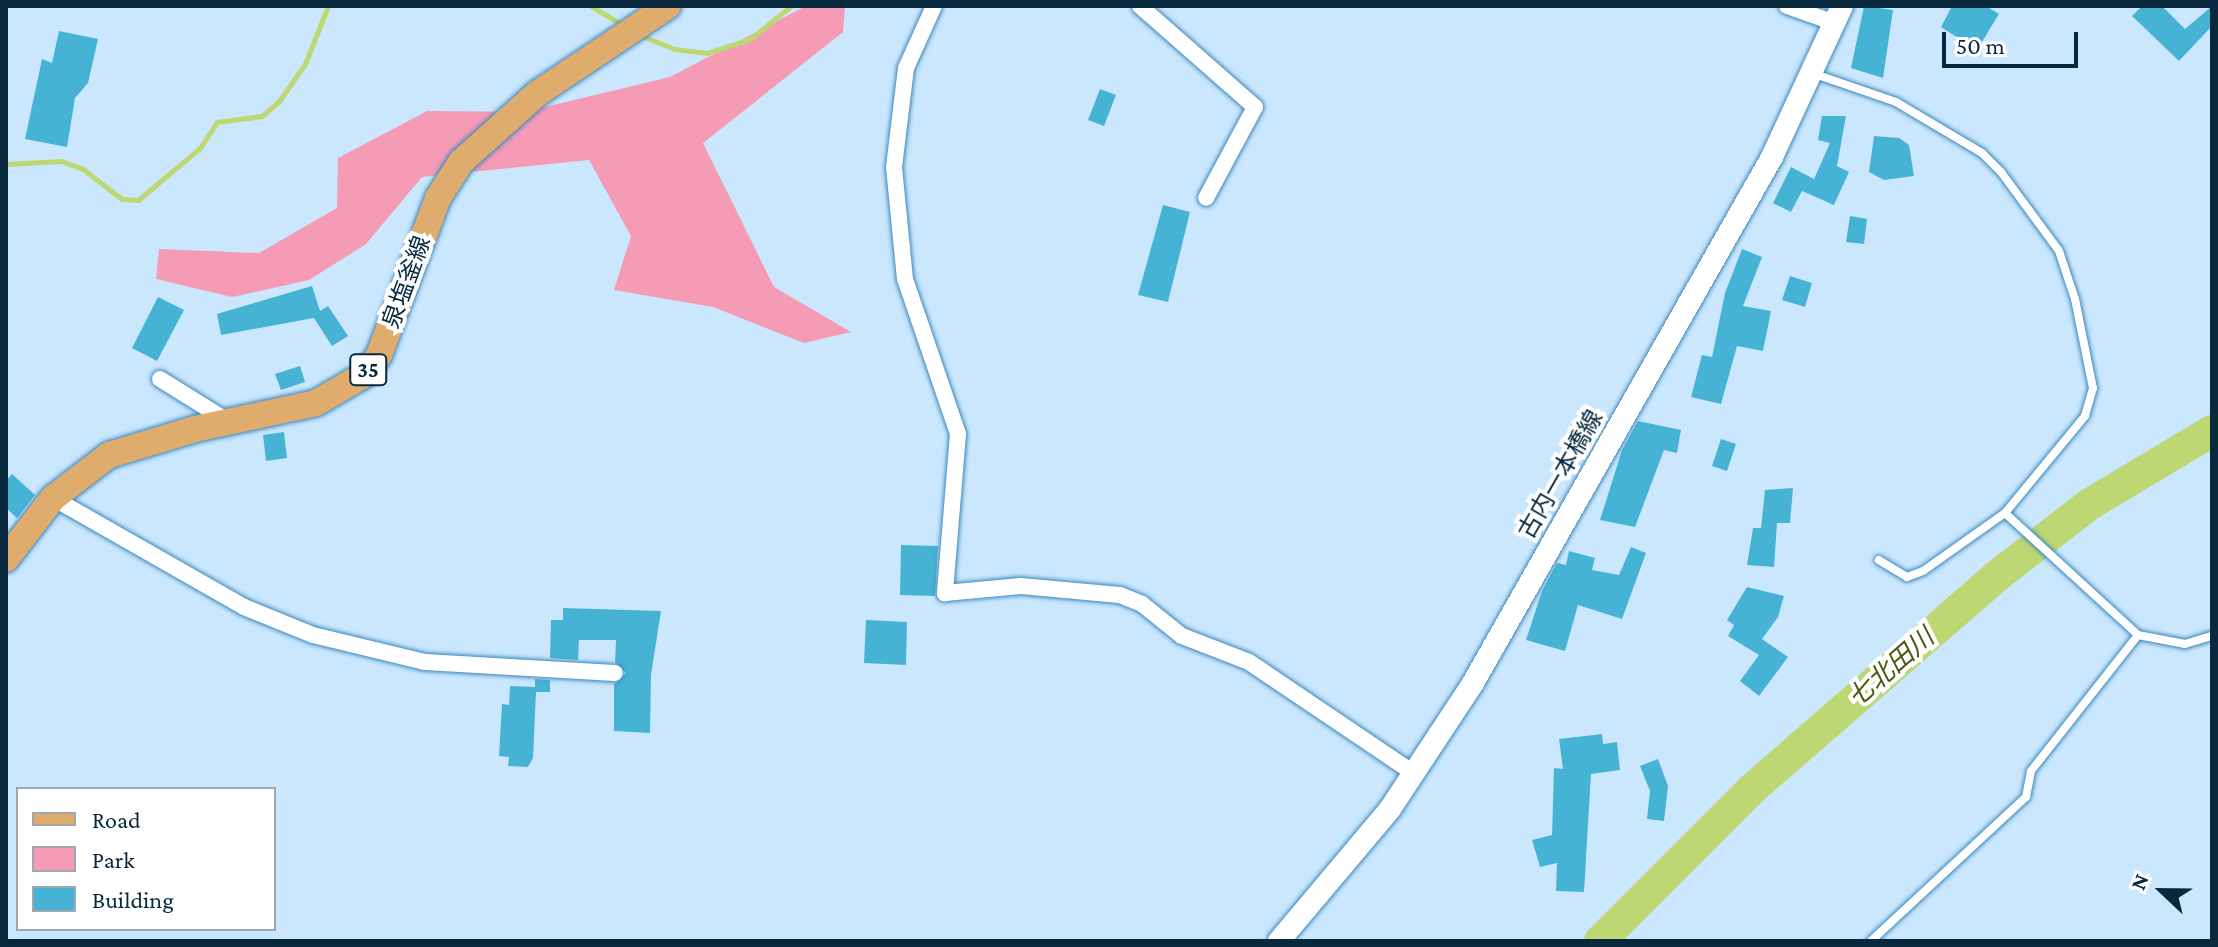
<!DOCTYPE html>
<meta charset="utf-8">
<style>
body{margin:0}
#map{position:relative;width:2218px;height:947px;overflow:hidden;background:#cae7fe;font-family:"Crimson Pro","Noto Sans JP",serif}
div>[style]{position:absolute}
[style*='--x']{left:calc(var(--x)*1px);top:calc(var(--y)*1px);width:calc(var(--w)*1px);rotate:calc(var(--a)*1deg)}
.green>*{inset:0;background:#f69bb5}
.stream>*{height:5px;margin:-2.5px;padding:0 2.5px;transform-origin:2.5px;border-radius:2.5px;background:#bdd772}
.river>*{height:32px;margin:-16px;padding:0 16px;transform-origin:16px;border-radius:16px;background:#bdd772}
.building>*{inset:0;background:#46b3d4}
.roads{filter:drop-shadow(0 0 2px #3c88bc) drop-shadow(0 0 2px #3c88bc)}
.lane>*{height:8px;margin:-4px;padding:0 4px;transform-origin:4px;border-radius:4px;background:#fff}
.street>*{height:16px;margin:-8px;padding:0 8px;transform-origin:8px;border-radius:8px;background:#fff}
.secondary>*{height:22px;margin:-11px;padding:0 11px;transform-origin:11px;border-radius:11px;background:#fff}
.primary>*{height:26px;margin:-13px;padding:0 13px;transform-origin:13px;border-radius:13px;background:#e0ac6d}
span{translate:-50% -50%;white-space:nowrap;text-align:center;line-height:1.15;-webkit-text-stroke:8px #fff;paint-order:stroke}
.shield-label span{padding:2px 6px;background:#fff;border:2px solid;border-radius:6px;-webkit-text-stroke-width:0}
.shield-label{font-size:22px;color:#07283d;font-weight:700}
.street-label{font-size:24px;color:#07283d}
.water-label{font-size:26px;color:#49580f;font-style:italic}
.frame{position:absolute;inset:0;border:8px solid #07283d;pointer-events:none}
.legend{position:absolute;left:16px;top:787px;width:260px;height:144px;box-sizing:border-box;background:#fff;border:2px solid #9ca9b1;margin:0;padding:10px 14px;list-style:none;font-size:24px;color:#07283d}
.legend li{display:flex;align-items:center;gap:16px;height:40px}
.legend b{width:40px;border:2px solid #9ca9b1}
.north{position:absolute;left:2122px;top:851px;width:80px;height:80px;-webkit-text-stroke:6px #fff;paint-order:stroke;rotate:292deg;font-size:22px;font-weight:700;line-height:32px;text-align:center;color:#07283d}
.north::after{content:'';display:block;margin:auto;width:28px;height:36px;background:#07283d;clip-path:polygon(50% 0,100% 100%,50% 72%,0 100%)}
.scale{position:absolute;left:1942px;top:32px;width:136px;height:36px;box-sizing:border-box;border:4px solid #07283d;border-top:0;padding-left:10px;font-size:24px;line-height:28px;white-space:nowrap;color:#07283d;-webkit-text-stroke:6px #fff;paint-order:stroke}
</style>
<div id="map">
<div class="green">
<i style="clip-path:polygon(806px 6px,845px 6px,843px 32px,703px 143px,774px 287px,851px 332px,804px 343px,713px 307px,614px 290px,631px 236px,589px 160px,422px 177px,366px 244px,309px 280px,232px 297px,156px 279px,159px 249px,259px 253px,337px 208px,338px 158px,427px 111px,524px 112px,670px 77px)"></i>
</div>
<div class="stream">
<i style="--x:591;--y:6;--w:39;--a:31"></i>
<i style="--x:640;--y:35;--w:38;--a:22"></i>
<i style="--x:675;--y:49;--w:32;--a:7"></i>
<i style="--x:707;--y:53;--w:45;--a:-18"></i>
<i style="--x:750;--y:39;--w:53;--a:-38.8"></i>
<i style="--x:6;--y:164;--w:55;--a:-3.1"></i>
<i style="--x:61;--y:161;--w:23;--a:20"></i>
<i style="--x:83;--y:169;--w:49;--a:37.6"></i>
<i style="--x:122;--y:199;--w:16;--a:4"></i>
<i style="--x:138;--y:200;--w:81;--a:-40"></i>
<i style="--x:200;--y:148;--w:31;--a:-57"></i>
<i style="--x:217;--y:122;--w:45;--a:-7.6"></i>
<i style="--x:262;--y:116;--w:23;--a:-41"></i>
<i style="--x:279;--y:101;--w:45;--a:-54.9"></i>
<i style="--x:305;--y:64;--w:62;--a:-68.4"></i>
</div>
<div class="river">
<i style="--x:1600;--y:941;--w:215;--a:-45"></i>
<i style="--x:1752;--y:789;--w:326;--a:-41"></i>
<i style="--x:1998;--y:575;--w:116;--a:-37.7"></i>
<i style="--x:2090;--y:504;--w:142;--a:-30.9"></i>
</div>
<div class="building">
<i style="clip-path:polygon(1864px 6px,1893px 10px,1883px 78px,1851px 68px)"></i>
<i style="clip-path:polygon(1952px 6px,1986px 6px,1999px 14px,1977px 50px,1941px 27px)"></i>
<i style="clip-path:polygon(2142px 6px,2162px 6px,2185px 29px,2212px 6px,2212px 26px,2179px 61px,2132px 16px)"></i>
<i style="clip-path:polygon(59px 31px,98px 39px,88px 83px,75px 98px,67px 147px,25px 139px,42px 59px,52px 63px)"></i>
<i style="clip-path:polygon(1100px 89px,1116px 95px,1104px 126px,1088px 120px)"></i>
<i style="clip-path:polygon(1822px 116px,1846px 116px,1837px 166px,1849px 172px,1834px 205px,1802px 191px,1791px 212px,1773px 203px,1791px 167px,1814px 179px,1830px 143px,1818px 140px)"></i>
<i style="clip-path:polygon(1874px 136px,1899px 138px,1909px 145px,1914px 176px,1884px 180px,1869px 172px)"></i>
<i style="clip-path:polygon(1163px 205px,1190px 212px,1168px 302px,1138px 295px)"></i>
<i style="clip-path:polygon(1850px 216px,1867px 219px,1864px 244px,1846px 242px)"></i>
<i style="clip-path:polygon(1742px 249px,1762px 257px,1743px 306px,1771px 311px,1763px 351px,1737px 346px,1721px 404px,1691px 397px,1702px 355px,1712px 357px,1725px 293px)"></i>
<i style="clip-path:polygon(1790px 276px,1812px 283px,1805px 307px,1782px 300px)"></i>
<i style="clip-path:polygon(312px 286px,320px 311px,328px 306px,348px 336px,332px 346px,314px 318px,221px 335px,217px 314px)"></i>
<i style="clip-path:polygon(158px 297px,184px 310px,157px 361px,132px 348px)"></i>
<i style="clip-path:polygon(300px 366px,305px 382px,281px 390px,275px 374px)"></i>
<i style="clip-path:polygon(1638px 421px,1681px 430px,1677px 453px,1664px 450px,1635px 527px,1600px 520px,1622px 450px)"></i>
<i style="clip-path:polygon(284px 432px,287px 458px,266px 461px,263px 435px)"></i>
<i style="clip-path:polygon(1721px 439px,1736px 444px,1727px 471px,1712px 466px)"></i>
<i style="clip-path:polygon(12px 474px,35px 495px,17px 518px,6px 508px,6px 481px)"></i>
<i style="clip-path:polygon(1793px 488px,1790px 523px,1777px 523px,1774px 567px,1747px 565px,1753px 528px,1761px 528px,1765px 490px)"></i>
<i style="clip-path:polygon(901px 545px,938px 546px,935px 596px,900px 595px)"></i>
<i style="clip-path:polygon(1631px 547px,1646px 553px,1622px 619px,1578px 605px,1565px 651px,1526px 640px,1542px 591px,1557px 563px,1566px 565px,1569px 551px,1595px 558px,1592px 570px,1619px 575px)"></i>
<i style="clip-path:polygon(1747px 587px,1784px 596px,1778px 617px,1762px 639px,1788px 657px,1759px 696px,1740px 681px,1759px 655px,1728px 636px,1734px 625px,1727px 620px)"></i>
<i style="clip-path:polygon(563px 608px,661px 611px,651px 675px,650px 733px,614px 731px,614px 684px,626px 673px,615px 662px,616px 640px,579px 640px,578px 660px,550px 658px,551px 620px,563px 620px)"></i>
<i style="clip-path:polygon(866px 620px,907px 622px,906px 665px,864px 663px)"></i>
<i style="clip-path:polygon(535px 679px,550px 680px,550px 692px,536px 692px,533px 758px,528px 767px,508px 766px,509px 757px,499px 756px,502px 704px,509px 705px,510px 686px,535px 687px)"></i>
<i style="clip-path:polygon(1602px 734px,1603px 744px,1617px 742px,1620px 770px,1591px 774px,1584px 892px,1556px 891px,1557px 863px,1540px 867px,1532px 840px,1552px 835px,1554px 768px,1563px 769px,1559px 739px)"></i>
<i style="clip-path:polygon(1658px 759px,1668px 786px,1664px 821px,1647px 819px,1650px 791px,1640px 766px)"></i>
</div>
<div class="roads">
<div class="lane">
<i style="--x:1812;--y:73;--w:89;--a:19"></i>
<i style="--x:1896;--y:102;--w:100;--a:30.7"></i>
<i style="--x:1982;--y:153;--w:27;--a:45"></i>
<i style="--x:2001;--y:172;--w:98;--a:53.7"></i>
<i style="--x:2059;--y:251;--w:51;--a:71.6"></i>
<i style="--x:2075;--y:299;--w:91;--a:78.6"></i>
<i style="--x:2093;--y:388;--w:29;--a:106"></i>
<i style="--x:2085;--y:416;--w:126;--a:129.5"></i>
<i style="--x:2005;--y:513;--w:100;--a:144.7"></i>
<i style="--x:1923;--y:571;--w:17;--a:159"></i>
<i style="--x:1907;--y:577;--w:33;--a:-149"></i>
<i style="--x:2005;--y:513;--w:180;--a:42.5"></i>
<i style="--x:2138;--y:635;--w:48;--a:10.8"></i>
<i style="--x:2185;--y:644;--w:28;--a:-17"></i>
<i style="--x:1871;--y:941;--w:212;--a:-42.9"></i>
<i style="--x:2026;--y:797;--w:26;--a:-79"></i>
<i style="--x:2031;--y:771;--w:173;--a:-51.8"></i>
</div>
<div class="street">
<i style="--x:934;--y:6;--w:68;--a:114.3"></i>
<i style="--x:906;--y:68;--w:100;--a:96.9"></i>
<i style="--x:894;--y:167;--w:113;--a:84.4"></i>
<i style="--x:905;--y:279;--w:164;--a:71.1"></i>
<i style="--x:958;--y:434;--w:160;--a:94.7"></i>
<i style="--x:945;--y:593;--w:76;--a:-5.3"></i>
<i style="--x:1021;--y:586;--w:99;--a:5.2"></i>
<i style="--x:1120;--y:595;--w:24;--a:22"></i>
<i style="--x:1142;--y:604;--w:51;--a:38.7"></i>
<i style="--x:1182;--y:636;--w:72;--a:21.2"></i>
<i style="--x:1249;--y:662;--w:200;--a:34"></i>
<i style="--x:1140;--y:6;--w:153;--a:41.3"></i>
<i style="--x:1255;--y:107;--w:103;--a:118.3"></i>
<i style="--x:1787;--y:6;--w:51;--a:19.5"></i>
<i style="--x:160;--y:379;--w:81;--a:31.9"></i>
<i style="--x:53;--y:498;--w:220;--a:29.7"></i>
<i style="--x:244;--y:607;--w:74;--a:22.1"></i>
<i style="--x:313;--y:635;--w:115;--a:13.6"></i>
<i style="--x:425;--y:662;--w:190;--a:3.3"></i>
</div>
<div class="secondary">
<i style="--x:1279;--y:941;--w:172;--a:-49.9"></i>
<i style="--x:1390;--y:809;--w:151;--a:-56.6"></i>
<i style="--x:1473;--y:683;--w:605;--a:-60.38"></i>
<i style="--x:1772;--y:157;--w:166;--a:-65.1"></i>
</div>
<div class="primary">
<i style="--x:6;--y:559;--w:77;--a:-52.4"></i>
<i style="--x:53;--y:498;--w:71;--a:-37.5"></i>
<i style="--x:109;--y:455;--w:90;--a:-16.8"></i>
<i style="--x:195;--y:429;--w:124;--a:-12.1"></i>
<i style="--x:316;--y:403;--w:56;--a:-30.3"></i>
<i style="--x:364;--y:375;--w:25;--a:-53"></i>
<i style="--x:379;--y:355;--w:168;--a:-69.4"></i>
<i style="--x:438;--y:198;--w:43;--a:-57.4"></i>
<i style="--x:461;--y:162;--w:103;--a:-41.9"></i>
<i style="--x:538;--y:93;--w:156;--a:-33.8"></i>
</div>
</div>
<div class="shield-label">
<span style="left:368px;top:370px">35</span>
</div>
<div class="street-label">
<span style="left:406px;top:282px;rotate:-70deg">泉塩釜線</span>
<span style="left:1560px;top:474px;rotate:-60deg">古内一本橋線</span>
</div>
<div class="water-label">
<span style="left:1891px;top:668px;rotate:-41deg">七北田川</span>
</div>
<div class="frame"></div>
<ul class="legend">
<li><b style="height:10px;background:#e0ac6d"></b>Road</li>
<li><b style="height:22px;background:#f69bb5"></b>Park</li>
<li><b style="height:22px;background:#46b3d4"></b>Building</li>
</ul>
<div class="north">N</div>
<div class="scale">50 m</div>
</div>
